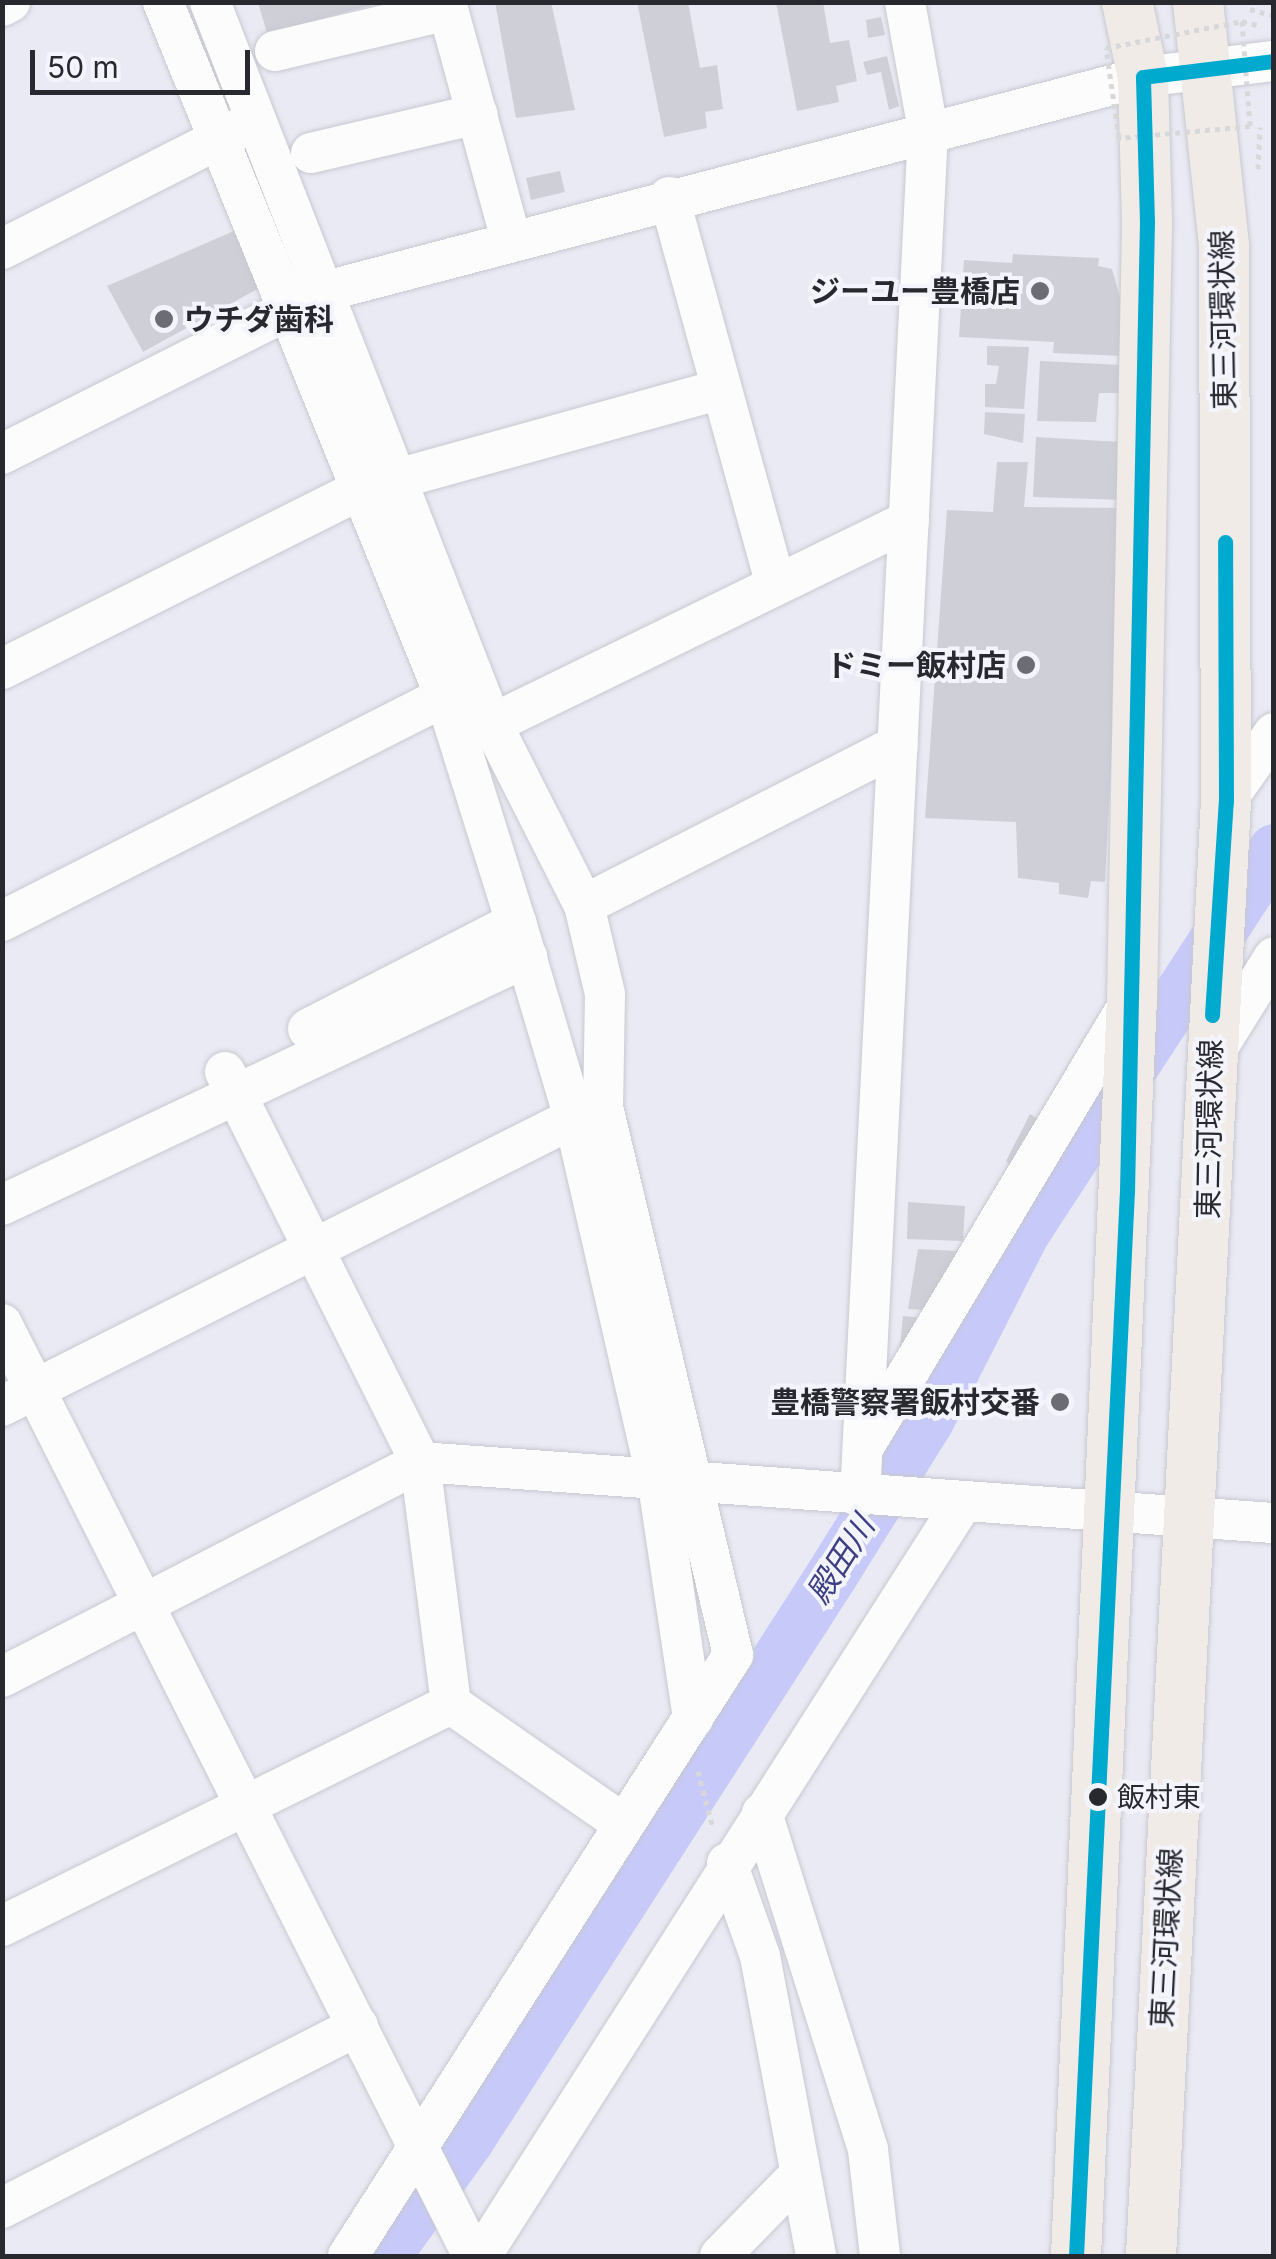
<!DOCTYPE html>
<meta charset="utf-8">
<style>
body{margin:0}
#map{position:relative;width:1276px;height:2259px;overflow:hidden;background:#eaeaf4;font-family:Inter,"Noto Sans JP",sans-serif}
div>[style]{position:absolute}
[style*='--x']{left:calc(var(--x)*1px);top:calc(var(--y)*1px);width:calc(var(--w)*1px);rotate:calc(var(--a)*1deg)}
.river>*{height:52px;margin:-26px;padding:0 26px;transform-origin:26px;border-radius:26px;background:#c7caf8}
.building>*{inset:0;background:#cecfd7}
.path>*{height:5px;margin-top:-2.5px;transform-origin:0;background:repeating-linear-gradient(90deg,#d8d8db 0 5px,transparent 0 10px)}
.roads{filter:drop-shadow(0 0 2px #c7c8d0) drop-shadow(0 0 2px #c7c8d0)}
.minor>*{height:40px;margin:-20px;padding:0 20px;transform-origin:20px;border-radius:20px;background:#fcfcfd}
.major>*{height:50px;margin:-25px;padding:0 25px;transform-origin:25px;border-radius:25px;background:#f1ebe7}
.path-bridge>*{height:5px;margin-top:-2.5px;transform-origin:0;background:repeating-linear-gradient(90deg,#d8d8db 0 5px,transparent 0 10px)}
.bus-1>*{height:15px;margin:-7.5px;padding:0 7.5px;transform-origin:7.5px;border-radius:7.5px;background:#00a9ce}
.dots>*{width:28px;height:28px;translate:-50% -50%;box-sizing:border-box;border:5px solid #f4f5fc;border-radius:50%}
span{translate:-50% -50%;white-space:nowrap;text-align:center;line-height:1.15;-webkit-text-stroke:8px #f4f5fc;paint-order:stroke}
.bus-label{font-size:28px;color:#28282f}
.left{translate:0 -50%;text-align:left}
.poi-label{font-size:30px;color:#28282f;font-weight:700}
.right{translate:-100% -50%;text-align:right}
.street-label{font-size:30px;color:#28282f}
.water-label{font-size:32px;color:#3e3e84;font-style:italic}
.frame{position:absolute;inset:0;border:5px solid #28282f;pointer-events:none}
.scale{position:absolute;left:30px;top:50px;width:220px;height:45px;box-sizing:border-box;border:5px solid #28282f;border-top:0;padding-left:12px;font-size:30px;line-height:35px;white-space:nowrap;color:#28282f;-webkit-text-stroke:8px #f4f5fc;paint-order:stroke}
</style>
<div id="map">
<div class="river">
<i style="--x:385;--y:2256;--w:144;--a:-54.3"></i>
<i style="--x:469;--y:2139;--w:671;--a:-57.23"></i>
<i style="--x:832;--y:1575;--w:181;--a:-58.1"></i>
<i style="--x:928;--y:1421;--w:213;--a:-63"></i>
<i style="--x:1025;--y:1231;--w:455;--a:-56.8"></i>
</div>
<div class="building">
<i style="clip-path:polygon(258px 2px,376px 2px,376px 4px,267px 33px)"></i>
<i style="clip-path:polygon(495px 2px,551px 2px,575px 110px,516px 118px)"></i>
<i style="clip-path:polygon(637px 2px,688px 2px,700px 68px,717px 65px,723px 109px,705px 112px,707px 128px,664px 137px)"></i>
<i style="clip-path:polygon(776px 2px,823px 2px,830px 43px,849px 40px,857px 81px,836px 86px,839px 102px,797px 111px)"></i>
<i style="clip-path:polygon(881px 17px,885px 35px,868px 38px,866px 20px)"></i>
<i style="clip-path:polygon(887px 56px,899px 106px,889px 110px,881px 72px,867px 75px,863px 62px)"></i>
<i style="clip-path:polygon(560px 171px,565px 192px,531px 200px,526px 178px)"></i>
<i style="clip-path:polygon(234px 231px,261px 287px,143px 352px,107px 286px)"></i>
<i style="clip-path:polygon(1013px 254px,1099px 258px,1098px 266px,1112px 269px,1124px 312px,1122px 356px,1053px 353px,1054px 342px,959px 337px,964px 260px,1012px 263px)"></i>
<i style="clip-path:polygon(987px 346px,1029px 347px,1024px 409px,985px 407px,985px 384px,996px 384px,999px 366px,987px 365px)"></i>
<i style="clip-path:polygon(1040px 361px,1123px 365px,1125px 393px,1099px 393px,1096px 422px,1037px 421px)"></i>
<i style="clip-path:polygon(985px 412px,1025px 414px,1023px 443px,984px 434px)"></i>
<i style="clip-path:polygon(1036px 437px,1121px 442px,1123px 500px,1033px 497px)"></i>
<i style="clip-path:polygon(997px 462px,1028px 462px,1024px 507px,1124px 508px,1105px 882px,1091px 881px,1088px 898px,1059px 894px,1059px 883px,1018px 878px,1016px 822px,925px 818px,947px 510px,993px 512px)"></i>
<i style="clip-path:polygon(1030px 1114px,1046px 1124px,1019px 1170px,1006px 1161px)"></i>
<i style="clip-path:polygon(908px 1202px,965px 1206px,963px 1241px,907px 1239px)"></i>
<i style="clip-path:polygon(918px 1249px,957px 1251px,954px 1287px,940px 1311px,908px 1309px)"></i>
<i style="clip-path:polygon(903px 1316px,935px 1319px,899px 1356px)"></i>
</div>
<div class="path">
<i style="--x:1250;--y:9;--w:25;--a:16"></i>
<i style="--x:1242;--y:21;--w:20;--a:15"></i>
<i style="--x:1258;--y:169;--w:42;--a:-87.3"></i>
<i style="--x:698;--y:1771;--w:59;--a:75.3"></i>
</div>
<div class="roads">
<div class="minor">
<i style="--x:163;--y:2;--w:749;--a:67.89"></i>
<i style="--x:445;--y:696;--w:237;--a:72.6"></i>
<i style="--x:516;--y:922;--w:204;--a:73.5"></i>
<i style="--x:574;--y:1118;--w:376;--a:77.1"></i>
<i style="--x:658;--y:1484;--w:237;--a:81.5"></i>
<i style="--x:210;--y:2;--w:775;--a:68.67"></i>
<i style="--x:492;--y:724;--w:203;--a:63.1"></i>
<i style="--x:584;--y:905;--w:91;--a:76.7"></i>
<i style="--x:605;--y:994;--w:113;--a:91"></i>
<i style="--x:603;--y:1107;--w:563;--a:76.65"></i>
<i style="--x:733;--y:1655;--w:714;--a:122.64"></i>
<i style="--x:446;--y:2;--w:246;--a:74.7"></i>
<i style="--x:2;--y:6;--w:9;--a:-27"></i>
<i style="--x:275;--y:51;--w:178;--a:-13.3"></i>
<i style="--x:311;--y:153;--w:171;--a:-13.2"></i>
<i style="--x:669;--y:197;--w:402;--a:74.6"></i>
<i style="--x:2;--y:249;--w:267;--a:-26.9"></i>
<i style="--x:2;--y:454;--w:363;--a:-26.7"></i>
<i style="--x:326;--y:291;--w:845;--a:-14.68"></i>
<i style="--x:1143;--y:77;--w:132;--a:-7"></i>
<i style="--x:2;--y:669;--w:402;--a:-26.6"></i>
<i style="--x:361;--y:489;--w:371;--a:-15.5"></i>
<i style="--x:1226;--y:801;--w:83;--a:-54.8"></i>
<i style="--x:584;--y:905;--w:352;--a:-27"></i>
<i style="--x:2;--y:921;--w:497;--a:-26.9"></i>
<i style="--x:445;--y:696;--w:55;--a:30.8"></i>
<i style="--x:492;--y:724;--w:464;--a:-26"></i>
<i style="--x:308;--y:1029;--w:234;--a:-27.2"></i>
<i style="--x:1213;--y:1055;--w:115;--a:-58.1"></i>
<i style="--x:225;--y:1072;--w:436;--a:63.4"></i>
<i style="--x:420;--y:1462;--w:244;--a:82.7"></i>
<i style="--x:2;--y:1205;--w:581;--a:-25.29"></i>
<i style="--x:2;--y:1324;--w:1044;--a:63.19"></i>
<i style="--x:2;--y:1406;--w:640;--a:-26.73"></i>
<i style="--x:865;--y:1445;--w:520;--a:-59.09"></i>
<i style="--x:860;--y:1497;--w:1369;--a:-87.15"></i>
<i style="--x:928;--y:130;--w:130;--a:-100.2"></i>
<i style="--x:2;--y:1677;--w:470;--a:-27.2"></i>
<i style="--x:420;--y:1462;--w:856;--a:4.09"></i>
<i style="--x:762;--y:1813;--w:353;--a:72.5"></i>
<i style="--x:868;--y:2150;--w:107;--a:83.5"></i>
<i style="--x:727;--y:1863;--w:99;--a:70.5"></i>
<i style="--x:760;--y:1956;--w:305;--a:79.4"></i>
<i style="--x:2;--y:1926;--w:501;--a:-26.31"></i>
<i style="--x:451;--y:1704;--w:208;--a:34.8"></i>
<i style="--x:2;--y:2208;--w:400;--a:-27.1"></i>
<i style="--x:481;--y:2256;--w:891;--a:-57.42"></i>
<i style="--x:720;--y:2256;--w:113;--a:-45.7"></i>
</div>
<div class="major">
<i style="--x:1076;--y:2256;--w:1258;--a:-87.45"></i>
<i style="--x:1132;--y:999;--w:777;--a:-88.89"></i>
<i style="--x:1147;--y:222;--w:145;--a:-91.6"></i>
<i style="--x:1143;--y:77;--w:77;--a:-102"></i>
<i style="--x:1151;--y:2256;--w:1457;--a:-87.05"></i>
<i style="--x:1226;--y:801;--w:556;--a:-90.21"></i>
<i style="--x:1224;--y:245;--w:244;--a:-96.1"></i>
</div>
</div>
<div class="path-bridge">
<i style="--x:1242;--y:21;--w:105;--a:85.6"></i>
<i style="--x:1250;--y:126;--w:132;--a:174.8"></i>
<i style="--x:1119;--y:138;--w:91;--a:-98.2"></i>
<i style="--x:1106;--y:48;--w:139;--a:-11.2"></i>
</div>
<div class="bus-1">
<i style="--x:1212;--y:1015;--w:214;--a:-86.3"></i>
<i style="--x:1226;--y:801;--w:259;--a:-90.2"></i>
<i style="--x:1076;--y:2256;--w:1065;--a:-87.26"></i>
<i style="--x:1127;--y:1192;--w:970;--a:-88.82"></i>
<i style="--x:1147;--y:222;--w:145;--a:-91.6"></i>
<i style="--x:1143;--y:77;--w:132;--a:-7"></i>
</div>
<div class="dots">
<i style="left:1040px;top:291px;background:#6c6c74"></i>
<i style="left:164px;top:319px;background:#6c6c74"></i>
<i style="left:1026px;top:665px;background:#6c6c74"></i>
<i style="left:1060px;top:1402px;background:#6c6c74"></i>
<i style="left:1098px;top:1797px;background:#28282f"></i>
</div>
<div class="bus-label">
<span class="left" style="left:1117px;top:1797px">飯村東</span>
</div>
<div class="poi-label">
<span class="right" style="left:1020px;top:291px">ジーユー豊橋店</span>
<span class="left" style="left:184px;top:319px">ウチダ歯科</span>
<span class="right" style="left:1006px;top:665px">ドミー飯村店</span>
<span class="right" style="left:1040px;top:1402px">豊橋警察署飯村交番</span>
</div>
<div class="street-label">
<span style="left:1223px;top:320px;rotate:-91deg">東三河環状線</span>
<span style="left:1209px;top:1129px;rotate:-89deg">東三河環状線</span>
<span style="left:1166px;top:1938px;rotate:-87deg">東三河環状線</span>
</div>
<div class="water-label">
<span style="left:841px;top:1560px;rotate:-58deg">殿田川</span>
</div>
<div class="frame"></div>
<div class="scale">50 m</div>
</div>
